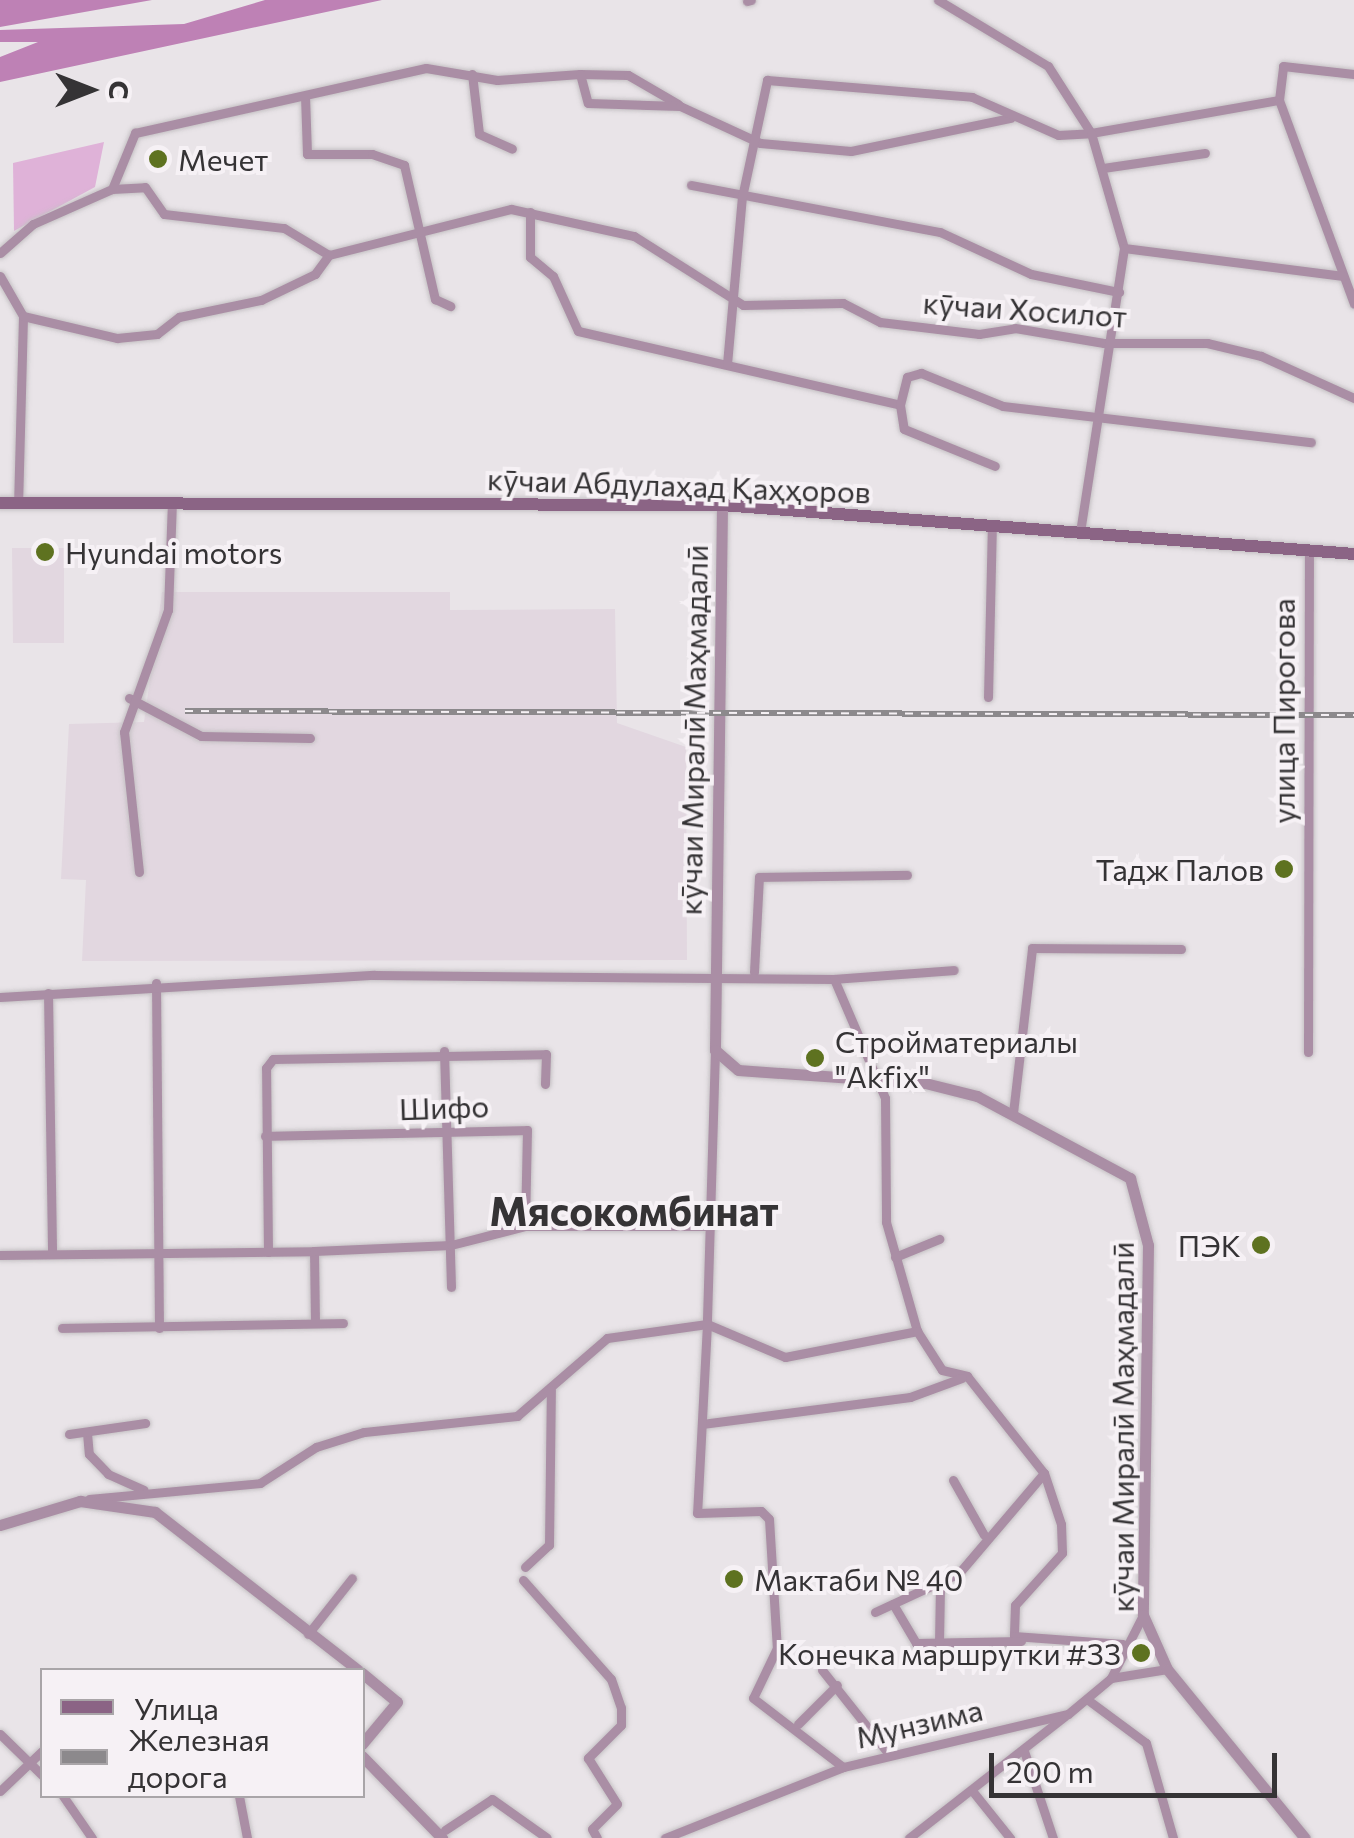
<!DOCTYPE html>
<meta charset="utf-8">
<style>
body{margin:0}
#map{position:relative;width:1354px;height:1838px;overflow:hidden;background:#e9e4e8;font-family:Commissioner,sans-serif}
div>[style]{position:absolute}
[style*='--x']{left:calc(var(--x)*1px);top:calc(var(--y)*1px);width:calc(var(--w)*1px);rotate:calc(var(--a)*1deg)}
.built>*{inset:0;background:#e2d7e0}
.green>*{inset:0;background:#dfb2d8}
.water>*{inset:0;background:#be81b5}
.roads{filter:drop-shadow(0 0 2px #c5c1c4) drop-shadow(0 0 2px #c5c1c4)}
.minor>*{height:9px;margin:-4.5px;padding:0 4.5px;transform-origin:4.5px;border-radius:4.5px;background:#aa8ea5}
.tertiary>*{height:11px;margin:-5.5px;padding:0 5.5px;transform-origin:5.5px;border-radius:5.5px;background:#aa8ea5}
.secondary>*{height:12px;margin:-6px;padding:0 6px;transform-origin:6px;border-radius:6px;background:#8b6485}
.rail>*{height:6px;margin-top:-3px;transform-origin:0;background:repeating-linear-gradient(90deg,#f6f1f5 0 8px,#8c898c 0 16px);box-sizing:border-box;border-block:2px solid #8c898c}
.dots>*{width:28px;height:28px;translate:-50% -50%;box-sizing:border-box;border:5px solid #f6f1f5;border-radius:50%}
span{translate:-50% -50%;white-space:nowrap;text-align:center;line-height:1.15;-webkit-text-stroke:8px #f6f1f5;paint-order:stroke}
.poi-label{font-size:30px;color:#353335}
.left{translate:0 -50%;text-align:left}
.right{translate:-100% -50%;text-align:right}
.street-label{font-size:30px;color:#353335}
.district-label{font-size:40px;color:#353335;font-weight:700}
.legend{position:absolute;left:40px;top:1668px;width:325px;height:130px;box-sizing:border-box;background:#f6f1f5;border:2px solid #a9a5a8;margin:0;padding:12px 18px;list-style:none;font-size:30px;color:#353335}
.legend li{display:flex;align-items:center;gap:20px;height:50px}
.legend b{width:50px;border:2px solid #a9a5a8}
.north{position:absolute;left:40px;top:40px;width:100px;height:100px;-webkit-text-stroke:8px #f6f1f5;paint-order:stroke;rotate:90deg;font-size:28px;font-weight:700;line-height:40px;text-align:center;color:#353335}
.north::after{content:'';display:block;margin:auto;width:35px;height:45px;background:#353335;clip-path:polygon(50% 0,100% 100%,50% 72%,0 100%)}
.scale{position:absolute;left:989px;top:1753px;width:288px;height:45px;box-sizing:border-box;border:5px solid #353335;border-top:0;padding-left:12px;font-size:30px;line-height:35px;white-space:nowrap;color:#353335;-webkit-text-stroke:8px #f6f1f5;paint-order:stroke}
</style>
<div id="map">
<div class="built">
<i style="clip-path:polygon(12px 548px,64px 548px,64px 643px,13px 643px)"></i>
<i style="clip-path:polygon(162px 592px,450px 592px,450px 610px,615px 609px,617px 723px,686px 747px,687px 960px,82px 961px,86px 880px,61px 879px,69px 724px,144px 722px)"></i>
</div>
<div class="green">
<i style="clip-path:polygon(104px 142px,95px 187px,14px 231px,13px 163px)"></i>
</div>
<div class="water">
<i style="clip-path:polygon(0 0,152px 0,0 27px)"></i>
<i style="clip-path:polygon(265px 0,382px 0,0 82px,0 57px,38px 42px,0 42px,0 30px,184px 24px)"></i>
</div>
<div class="roads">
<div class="minor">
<i style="--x:938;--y:0;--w:128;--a:31"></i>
<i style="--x:1048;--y:66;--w:80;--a:57.3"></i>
<i style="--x:1091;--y:133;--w:191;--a:-10"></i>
<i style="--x:1279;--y:100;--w:34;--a:-83"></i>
<i style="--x:1283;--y:66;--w:71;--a:6.4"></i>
<i style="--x:747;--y:1;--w:4;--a:-14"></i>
<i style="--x:472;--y:74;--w:60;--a:83.3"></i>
<i style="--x:479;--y:134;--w:36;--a:24"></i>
<i style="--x:580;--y:74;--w:48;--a:1.2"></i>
<i style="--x:628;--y:75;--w:58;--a:30.1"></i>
<i style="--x:305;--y:96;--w:58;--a:88"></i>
<i style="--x:307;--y:154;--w:65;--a:0"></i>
<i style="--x:372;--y:154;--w:34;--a:19"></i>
<i style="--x:404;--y:165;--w:138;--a:77"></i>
<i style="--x:435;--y:299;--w:17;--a:25"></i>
<i style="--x:1279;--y:100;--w:217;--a:69.8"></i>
<i style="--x:1103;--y:168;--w:103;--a:-8.4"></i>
<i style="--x:691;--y:185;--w:253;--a:10.7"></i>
<i style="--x:940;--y:232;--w:100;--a:24.8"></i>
<i style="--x:1031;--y:274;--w:90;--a:11.6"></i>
<i style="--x:112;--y:189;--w:33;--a:-3"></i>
<i style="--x:145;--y:187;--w:33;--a:55"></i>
<i style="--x:164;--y:214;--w:121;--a:6.7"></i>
<i style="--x:284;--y:228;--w:52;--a:31"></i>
<i style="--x:530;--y:212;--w:45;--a:90"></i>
<i style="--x:530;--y:257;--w:30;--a:40"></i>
<i style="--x:553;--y:276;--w:60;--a:65.6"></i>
<i style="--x:578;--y:331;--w:330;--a:12.9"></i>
<i style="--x:900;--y:405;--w:24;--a:81"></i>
<i style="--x:904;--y:429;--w:98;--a:22.1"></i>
<i style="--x:1124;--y:248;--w:221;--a:7.3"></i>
<i style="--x:0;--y:253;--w:44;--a:-41.3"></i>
<i style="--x:33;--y:224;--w:86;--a:-23.9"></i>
<i style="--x:112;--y:189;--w:61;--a:-67.7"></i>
<i style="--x:135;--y:133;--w:298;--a:-12.6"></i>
<i style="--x:426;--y:68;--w:72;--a:9.6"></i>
<i style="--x:497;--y:80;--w:83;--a:-4.1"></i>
<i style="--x:580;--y:74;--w:30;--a:75"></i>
<i style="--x:588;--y:103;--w:92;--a:1.9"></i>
<i style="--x:680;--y:106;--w:88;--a:24.8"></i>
<i style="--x:760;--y:143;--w:91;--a:5"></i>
<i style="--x:851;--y:151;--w:163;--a:-11.7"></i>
<i style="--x:0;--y:276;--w:46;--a:60.1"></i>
<i style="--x:23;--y:316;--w:186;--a:91.5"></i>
<i style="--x:23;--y:316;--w:97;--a:13.2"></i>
<i style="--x:117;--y:338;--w:40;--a:-5.7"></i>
<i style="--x:157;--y:334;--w:28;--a:-38"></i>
<i style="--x:179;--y:317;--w:84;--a:-11.7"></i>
<i style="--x:261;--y:300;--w:60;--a:-25.7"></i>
<i style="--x:315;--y:274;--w:24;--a:-54"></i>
<i style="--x:329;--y:255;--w:188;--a:-14.2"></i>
<i style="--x:511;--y:209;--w:126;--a:12.4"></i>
<i style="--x:634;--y:236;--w:129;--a:32.3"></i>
<i style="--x:743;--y:305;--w:100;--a:-1.1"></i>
<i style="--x:843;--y:303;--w:42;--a:27.2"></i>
<i style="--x:880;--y:322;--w:100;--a:6.9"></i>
<i style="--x:979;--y:334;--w:36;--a:-9"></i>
<i style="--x:1015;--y:328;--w:90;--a:9.6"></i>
<i style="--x:1104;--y:343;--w:103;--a:0"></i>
<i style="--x:1207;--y:343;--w:56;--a:13.5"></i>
<i style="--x:1261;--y:356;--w:102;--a:24.3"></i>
<i style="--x:727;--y:364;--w:168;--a:-84.9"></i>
<i style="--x:742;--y:197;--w:120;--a:-77.9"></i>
<i style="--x:767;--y:80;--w:206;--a:4.7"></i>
<i style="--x:972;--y:97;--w:94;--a:23.8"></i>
<i style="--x:1058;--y:135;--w:33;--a:-3"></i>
<i style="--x:1091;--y:133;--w:120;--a:74"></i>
<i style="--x:1124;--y:248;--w:286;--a:98.8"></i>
<i style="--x:900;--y:405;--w:29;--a:-76"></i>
<i style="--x:907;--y:377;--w:15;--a:-16"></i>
<i style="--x:921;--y:373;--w:88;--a:21.9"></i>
<i style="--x:1003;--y:406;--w:310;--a:6.7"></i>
<i style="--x:988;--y:697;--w:172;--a:-88.7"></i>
<i style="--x:129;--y:698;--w:81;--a:27.8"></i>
<i style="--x:201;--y:736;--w:109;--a:1.1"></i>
<i style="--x:139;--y:872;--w:141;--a:-96.1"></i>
<i style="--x:124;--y:732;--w:130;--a:-70.2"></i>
<i style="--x:168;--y:610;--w:107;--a:-87.9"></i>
<i style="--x:754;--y:972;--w:95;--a:-87"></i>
<i style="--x:759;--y:877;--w:148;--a:-0.8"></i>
<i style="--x:834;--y:979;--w:120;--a:-4.3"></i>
<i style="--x:156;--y:983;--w:345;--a:89.5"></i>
<i style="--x:48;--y:993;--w:259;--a:89.1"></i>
<i style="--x:0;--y:997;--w:375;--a:-3.4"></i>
<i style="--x:374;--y:975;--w:460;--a:0.5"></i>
<i style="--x:834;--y:979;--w:129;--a:66.8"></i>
<i style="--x:885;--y:1098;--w:124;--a:89.5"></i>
<i style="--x:886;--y:1222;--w:113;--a:74.1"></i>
<i style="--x:715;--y:1050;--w:274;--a:91.7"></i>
<i style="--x:707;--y:1324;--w:85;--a:22.9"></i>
<i style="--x:785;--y:1357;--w:135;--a:-11.1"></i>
<i style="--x:917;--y:1331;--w:46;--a:57.3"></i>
<i style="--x:942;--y:1370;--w:26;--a:13"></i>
<i style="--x:967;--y:1376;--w:124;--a:51.6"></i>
<i style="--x:1044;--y:1473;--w:54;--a:71.6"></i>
<i style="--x:1061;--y:1524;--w:29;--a:88"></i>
<i style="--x:1062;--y:1553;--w:70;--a:132.1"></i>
<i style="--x:1015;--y:1605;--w:31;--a:92"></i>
<i style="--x:1014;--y:1636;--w:109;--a:4.2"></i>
<i style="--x:444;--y:1051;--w:236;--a:88.3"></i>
<i style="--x:1308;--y:1052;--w:502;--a:-89.89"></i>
<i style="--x:1013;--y:1113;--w:166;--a:-83.4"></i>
<i style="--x:1032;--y:948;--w:149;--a:0.4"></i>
<i style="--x:265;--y:1136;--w:262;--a:-1.3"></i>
<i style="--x:527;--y:1130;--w:96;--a:91.2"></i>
<i style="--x:314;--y:1251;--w:72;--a:89.2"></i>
<i style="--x:268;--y:1252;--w:184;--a:-90.6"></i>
<i style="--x:266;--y:1068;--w:11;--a:-52"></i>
<i style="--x:273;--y:1059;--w:273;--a:-1"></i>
<i style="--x:546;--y:1054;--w:30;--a:92"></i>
<i style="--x:0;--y:1255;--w:314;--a:-0.7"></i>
<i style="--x:314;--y:1251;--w:137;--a:-2.5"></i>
<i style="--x:451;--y:1245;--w:76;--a:-14.4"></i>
<i style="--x:525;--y:1226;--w:186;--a:0"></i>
<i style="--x:895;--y:1257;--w:48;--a:-22.2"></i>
<i style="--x:62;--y:1328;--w:281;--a:-1"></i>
<i style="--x:702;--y:1424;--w:210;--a:-7.4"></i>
<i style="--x:910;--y:1397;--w:55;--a:-20.1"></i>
<i style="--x:87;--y:1433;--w:21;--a:85"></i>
<i style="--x:89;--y:1454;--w:28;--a:46"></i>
<i style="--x:108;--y:1474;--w:39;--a:24"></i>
<i style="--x:69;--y:1434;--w:77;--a:-8.2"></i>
<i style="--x:953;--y:1480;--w:63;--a:60.6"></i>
<i style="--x:89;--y:1499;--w:172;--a:-5.3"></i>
<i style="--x:260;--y:1483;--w:67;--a:-32.7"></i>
<i style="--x:316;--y:1447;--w:50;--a:-17.4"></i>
<i style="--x:364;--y:1432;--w:154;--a:-6"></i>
<i style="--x:517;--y:1416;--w:119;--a:-40.9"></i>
<i style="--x:607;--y:1338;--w:101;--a:-8"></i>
<i style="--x:707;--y:1324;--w:189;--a:93"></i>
<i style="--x:697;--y:1513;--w:64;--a:-1.8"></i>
<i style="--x:761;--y:1511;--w:11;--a:45"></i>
<i style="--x:769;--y:1519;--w:129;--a:86.5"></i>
<i style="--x:777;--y:1648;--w:55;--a:115.6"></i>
<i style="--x:753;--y:1698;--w:113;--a:37.5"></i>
<i style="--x:525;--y:1567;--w:33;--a:-43"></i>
<i style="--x:549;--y:1545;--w:155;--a:-89.3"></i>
<i style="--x:523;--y:1580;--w:132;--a:48.4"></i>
<i style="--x:611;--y:1679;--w:31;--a:71"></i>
<i style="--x:621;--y:1708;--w:17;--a:90"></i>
<i style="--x:621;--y:1725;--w:47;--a:135"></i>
<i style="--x:588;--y:1758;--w:54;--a:57.8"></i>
<i style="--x:617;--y:1804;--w:35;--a:135"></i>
<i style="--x:592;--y:1829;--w:10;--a:61"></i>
<i style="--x:893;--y:1604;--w:45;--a:59.5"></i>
<i style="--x:916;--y:1643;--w:105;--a:-1.1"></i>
<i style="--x:875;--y:1612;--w:93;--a:-24.9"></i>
<i style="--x:959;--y:1573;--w:131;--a:-49.6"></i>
<i style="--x:308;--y:1634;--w:71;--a:-51.8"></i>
<i style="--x:939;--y:1643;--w:59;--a:-89"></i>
<i style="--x:822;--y:1670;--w:106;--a:51.5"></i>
<i style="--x:1111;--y:1678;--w:57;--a:-9.1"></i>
<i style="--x:1088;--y:1700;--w:72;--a:36.6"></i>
<i style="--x:1146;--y:1743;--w:99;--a:74.1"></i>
<i style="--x:798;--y:1724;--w:55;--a:-45"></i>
<i style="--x:0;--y:1734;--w:59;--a:44.3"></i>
<i style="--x:1024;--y:1751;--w:92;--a:71.6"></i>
<i style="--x:0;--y:1791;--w:58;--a:-43.6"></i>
<i style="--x:974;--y:1793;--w:58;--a:51.3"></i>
<i style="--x:63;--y:1796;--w:51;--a:55.4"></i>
<i style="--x:239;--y:1796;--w:43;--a:79.2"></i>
<i style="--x:445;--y:1830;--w:56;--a:-33.4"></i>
<i style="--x:492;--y:1799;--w:67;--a:35.3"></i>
<i style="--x:665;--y:1838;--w:192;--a:-21.7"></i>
<i style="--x:843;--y:1767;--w:231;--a:-13.3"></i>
<i style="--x:1068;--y:1714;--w:56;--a:-39.9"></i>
<i style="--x:1111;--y:1678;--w:71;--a:-63.1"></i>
<i style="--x:909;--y:1838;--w:198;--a:-38"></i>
</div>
<div class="tertiary">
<i style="--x:722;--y:505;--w:545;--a:90.74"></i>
<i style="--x:715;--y:1050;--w:30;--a:41"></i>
<i style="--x:738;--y:1070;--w:187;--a:4"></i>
<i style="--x:925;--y:1083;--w:54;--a:14"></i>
<i style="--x:977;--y:1096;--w:174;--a:28.2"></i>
<i style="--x:1130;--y:1178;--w:69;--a:75"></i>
<i style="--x:1148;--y:1245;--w:370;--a:90.8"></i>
<i style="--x:1143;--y:1615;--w:59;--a:66"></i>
<i style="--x:1167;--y:1669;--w:218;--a:50.8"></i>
<i style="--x:0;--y:1525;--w:84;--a:-16.7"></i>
<i style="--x:80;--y:1501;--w:76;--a:8.3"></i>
<i style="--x:155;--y:1512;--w:257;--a:37.9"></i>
<i style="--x:362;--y:1673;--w:45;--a:39.6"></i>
<i style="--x:397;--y:1702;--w:55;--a:129.8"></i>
<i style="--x:362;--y:1756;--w:115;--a:45.7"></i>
</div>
<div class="secondary">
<i style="--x:0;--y:503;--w:722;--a:0.16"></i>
<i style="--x:722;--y:505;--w:634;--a:4.43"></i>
</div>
</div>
<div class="rail">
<i style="--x:185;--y:711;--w:1169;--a:0.2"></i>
</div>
<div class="dots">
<i style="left:158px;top:159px;background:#5e7220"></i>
<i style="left:45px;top:552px;background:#5e7220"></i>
<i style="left:1284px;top:869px;background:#5e7220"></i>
<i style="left:815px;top:1058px;background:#5e7220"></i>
<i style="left:1261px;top:1245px;background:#5e7220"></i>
<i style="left:734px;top:1579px;background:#5e7220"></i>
<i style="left:1141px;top:1653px;background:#5e7220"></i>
</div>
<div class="poi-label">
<span class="left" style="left:178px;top:159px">Мечет</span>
<span class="left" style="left:65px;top:552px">Hyundai motors</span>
<span class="right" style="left:1264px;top:869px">Тадж Палов</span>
<span class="left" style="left:835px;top:1058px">Стройматериалы<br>"Akfix"</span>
<span class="right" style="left:1241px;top:1245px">ПЭК</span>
<span class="left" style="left:754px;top:1579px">Мактаби № 40</span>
<span class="right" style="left:1121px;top:1653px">Конечка маршрутки #33</span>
</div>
<div class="street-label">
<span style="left:1025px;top:309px;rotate:4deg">кӯчаи Хосилот</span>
<span style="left:679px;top:485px;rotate:2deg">кӯчаи Абдулаҳад Қаҳҳоров</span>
<span style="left:1283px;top:711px;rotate:-90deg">улица Пирогова</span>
<span style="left:693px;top:730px;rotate:-89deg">кӯчаи Миралӣ Маҳмадалӣ</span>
<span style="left:444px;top:1107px;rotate:-2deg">Шифо</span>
<span style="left:1122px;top:1427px;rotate:-90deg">кӯчаи Миралӣ Маҳмадалӣ</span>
<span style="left:919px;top:1723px;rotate:-13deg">Мунзима</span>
</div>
<div class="district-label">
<span style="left:634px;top:1210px">Мясокомбинат</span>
</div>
<ul class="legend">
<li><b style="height:12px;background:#8b6485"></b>Улица</li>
<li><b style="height:12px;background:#8c898c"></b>Железная дорога</li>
</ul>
<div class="north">С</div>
<div class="scale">200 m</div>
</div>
